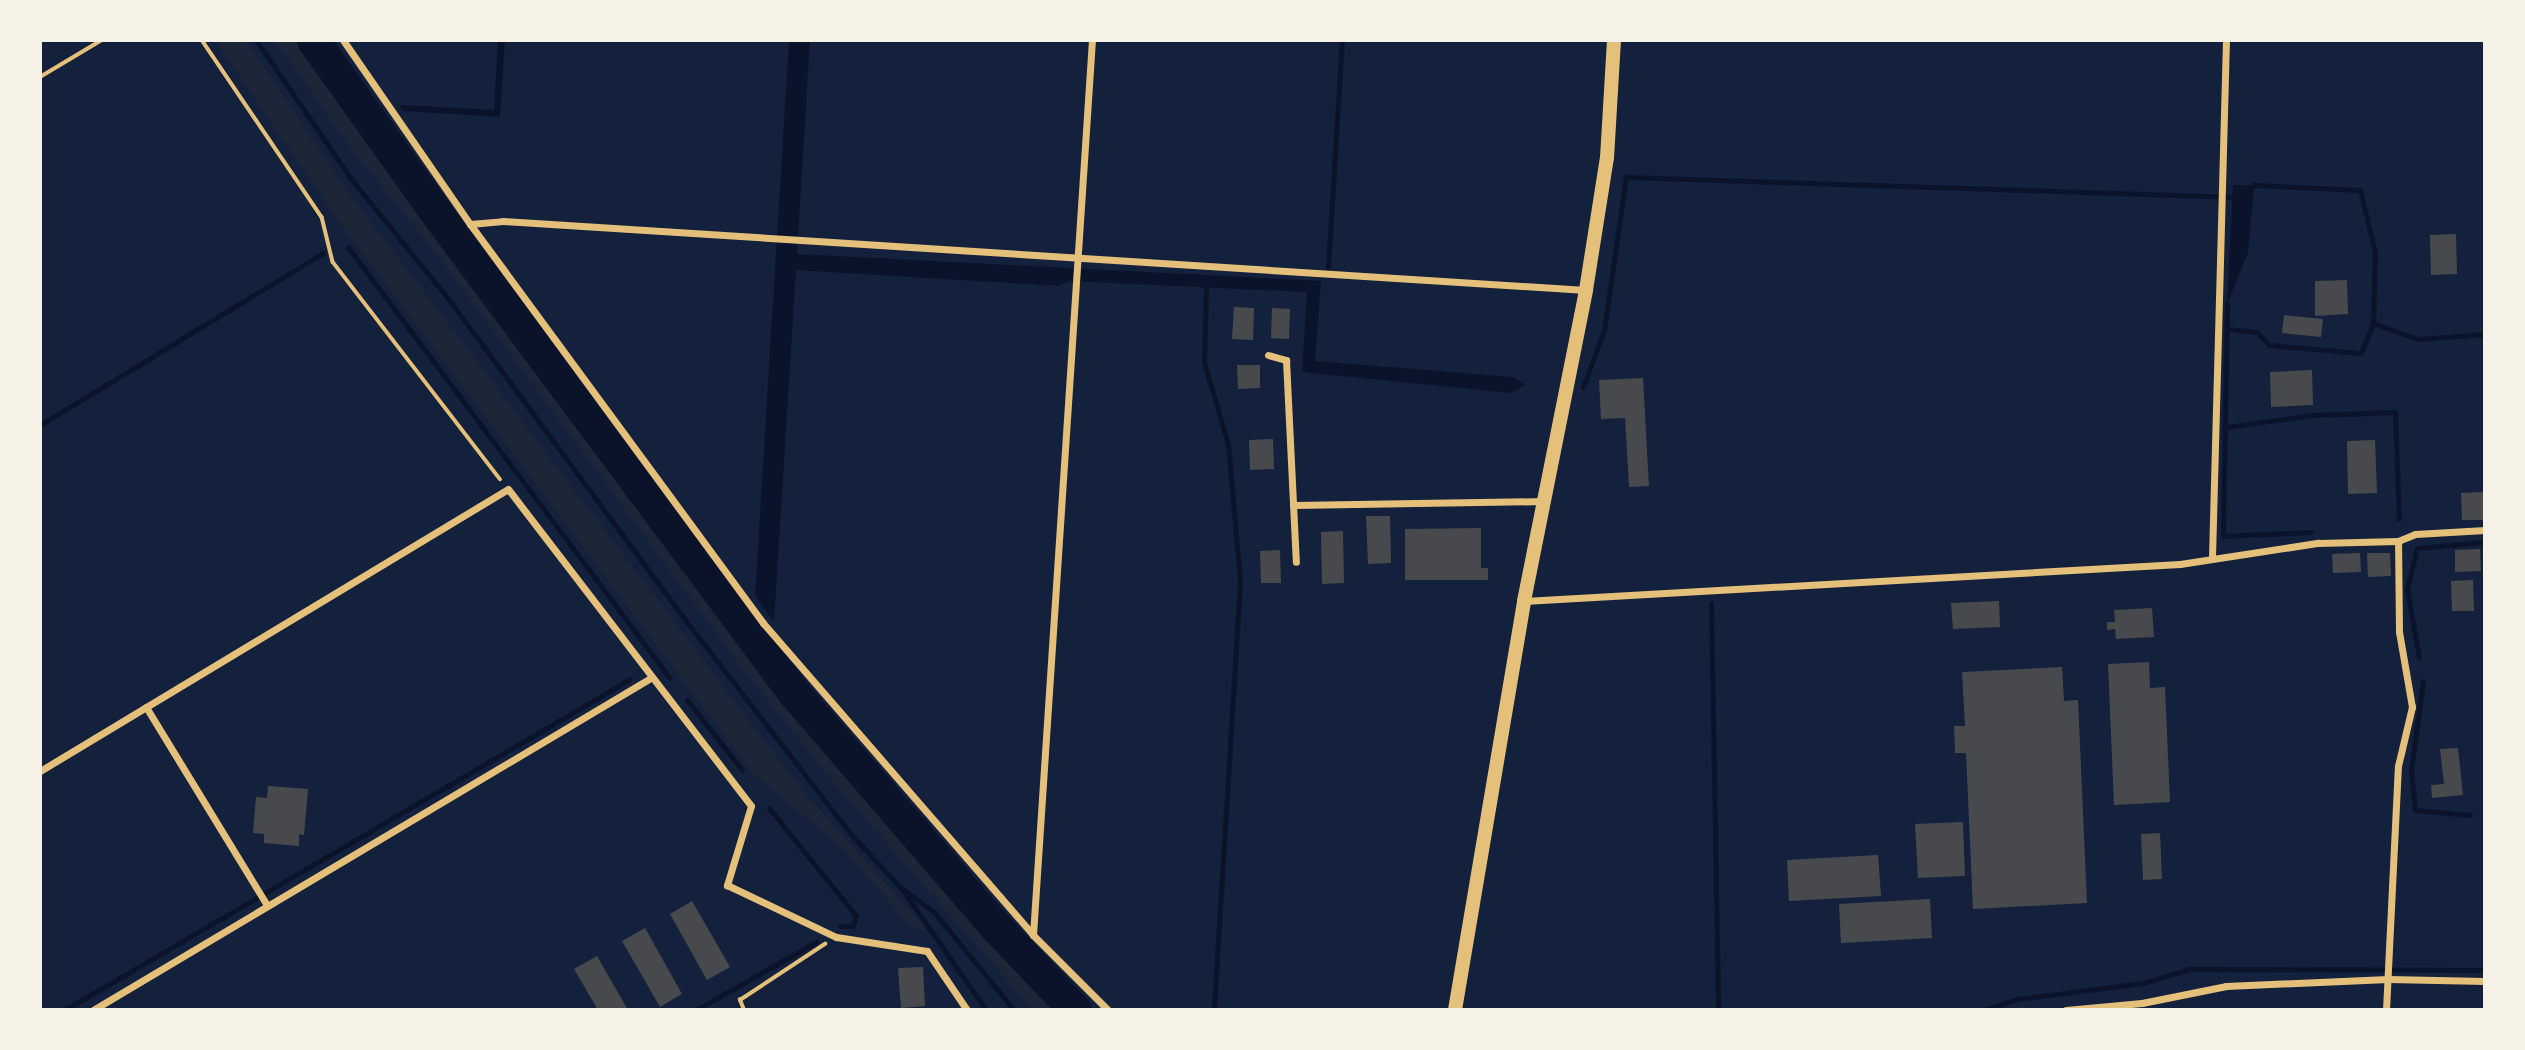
<!DOCTYPE html>
<style>
body{margin:0}
#map{position:relative;width:2525px;height:1050px;overflow:hidden;background:#14213d;font-family:Roboto,sans-serif}
div>[style]{position:absolute}
[style*='--x']{left:calc(var(--x)*1px);top:calc(var(--y)*1px);width:calc(var(--w)*1px);rotate:calc(var(--a)*1deg)}
.green>*{inset:0;background:#1d2539}
.water>*{inset:0;background:#0b132b}
.stream>*{height:5px;margin:-2.5px;padding:0 2.5px;transform-origin:2.5px;border-radius:2.5px;background:#0b132b}
.river>*{height:33px;margin:-16.5px;padding:0 16.5px;transform-origin:16.5px;border-radius:16.5px;background:#0b132b}
.building>*{inset:0;background:#48494c}
.path>*{height:3.5px;margin:-1.75px;padding:0 1.75px;transform-origin:1.75px;border-radius:1.75px;background:#e5c07b}
.minor>*{height:7px;margin:-3.5px;padding:0 3.5px;transform-origin:3.5px;border-radius:3.5px;background:#e5c07b}
.primary>*{height:14px;margin:-7px;padding:0 7px;transform-origin:7px;border-radius:7px;background:#e5c07b}
span{translate:-50% -50%;white-space:nowrap;text-align:center;line-height:1.15;-webkit-text-stroke:5px #f6f1e7;paint-order:stroke}
.frame{position:absolute;inset:0;border:42px solid #f6f1e7;pointer-events:none}
</style>
<div id="map">
<div class="green">
<i style="clip-path:polygon(215px 40px,245px 40px,352px 197px,798px 785px,928px 931px,911px 927px,846px 851px,754px 775px,335px 216px)"></i>
<i style="clip-path:polygon(275px 40px,300px 40px,764px 681px,1057px 1010px,1033px 1010px,836px 785px,745px 672px,433px 249px,352px 150px)"></i>
</div>
<div class="water">
<i style="clip-path:polygon(498px 40px,505px 40px,500px 117px,404px 111px,399px 105px,494px 110px)"></i>
<i style="clip-path:polygon(789px 40px,810px 40px,797px 254px,1321px 281px,1315px 361px,1513px 377px,1525px 385px,1511px 393px,1302px 372px,1307px 292px,1070px 281px,1058px 286px,796px 270px,774px 622px,755px 596px)"></i>
<i style="clip-path:polygon(2233px 185px,2254px 185px,2248px 253px,2227px 304px)"></i>
</div>
<div class="stream">
<i style="--x:256;--y:40;--w:168;--a:55.6"></i>
<i style="--x:351;--y:179;--w:152;--a:50.9"></i>
<i style="--x:447;--y:297;--w:398;--a:53.6"></i>
<i style="--x:683;--y:617;--w:272;--a:52.3"></i>
<i style="--x:849;--y:832;--w:75;--a:47.2"></i>
<i style="--x:900;--y:887;--w:42;--a:36.3"></i>
<i style="--x:934;--y:912;--w:127;--a:50.8"></i>
<i style="--x:2250;--y:188;--w:5;--a:-37"></i>
<i style="--x:2254;--y:185;--w:106;--a:2.7"></i>
<i style="--x:2360;--y:190;--w:64;--a:76.4"></i>
<i style="--x:2375;--y:252;--w:71;--a:91.6"></i>
<i style="--x:2373;--y:323;--w:48;--a:19.6"></i>
<i style="--x:2418;--y:339;--w:67;--a:-4.3"></i>
<i style="--x:348;--y:247;--w:537;--a:53.26"></i>
<i style="--x:1328;--y:267;--w:227;--a:-86.5"></i>
<i style="--x:1206;--y:287;--w:75;--a:91.5"></i>
<i style="--x:1204;--y:362;--w:85;--a:73.7"></i>
<i style="--x:1228;--y:444;--w:139;--a:85"></i>
<i style="--x:1240;--y:582;--w:429;--a:93.5"></i>
<i style="--x:2227;--y:304;--w:232;--a:91"></i>
<i style="--x:2223;--y:536;--w:88;--a:-2.6"></i>
<i style="--x:2229;--y:329;--w:28;--a:6"></i>
<i style="--x:2257;--y:332;--w:18;--a:47"></i>
<i style="--x:2269;--y:345;--w:92;--a:5"></i>
<i style="--x:2361;--y:353;--w:32;--a:-68"></i>
<i style="--x:1583;--y:387;--w:61;--a:-69.8"></i>
<i style="--x:1604;--y:330;--w:155;--a:-81.8"></i>
<i style="--x:1626;--y:177;--w:611;--a:1.87"></i>
<i style="--x:40;--y:425;--w:331;--a:-31.3"></i>
<i style="--x:2226;--y:427;--w:89;--a:-7.8"></i>
<i style="--x:2314;--y:415;--w:81;--a:-2.1"></i>
<i style="--x:2395;--y:412;--w:107;--a:87.9"></i>
<i style="--x:1711;--y:603;--w:407;--a:89"></i>
<i style="--x:2419;--y:658;--w:70;--a:-99.9"></i>
<i style="--x:2407;--y:589;--w:42;--a:-76.3"></i>
<i style="--x:2417;--y:548;--w:68;--a:-5"></i>
<i style="--x:2423;--y:681;--w:91;--a:97.6"></i>
<i style="--x:2411;--y:771;--w:39;--a:84"></i>
<i style="--x:2415;--y:810;--w:55;--a:5.2"></i>
<i style="--x:687;--y:700;--w:89;--a:51.8"></i>
<i style="--x:769;--y:808;--w:139;--a:51.1"></i>
<i style="--x:856;--y:916;--w:10;--a:107"></i>
<i style="--x:853;--y:926;--w:13;--a:180"></i>
<i style="--x:902;--y:889;--w:147;--a:55.2"></i>
<i style="--x:65;--y:1010;--w:655;--a:-30.36"></i>
<i style="--x:696;--y:1010;--w:138;--a:-29.5"></i>
<i style="--x:1984;--y:1010;--w:36;--a:-18"></i>
<i style="--x:2018;--y:999;--w:126;--a:-7.3"></i>
<i style="--x:2143;--y:983;--w:49;--a:-16.6"></i>
<i style="--x:2190;--y:969;--w:295;--a:0.2"></i>
</div>
<div class="river">
<i style="--x:313;--y:40;--w:219;--a:54.5"></i>
<i style="--x:440;--y:218;--w:592;--a:53.3"></i>
<i style="--x:794;--y:693;--w:309;--a:49.2"></i>
<i style="--x:996;--y:927;--w:115;--a:46.4"></i>
</div>
<div class="building">
<i style="clip-path:polygon(2456px 234px,2457px 274px,2431px 275px,2430px 235px)"></i>
<i style="clip-path:polygon(2347px 280px,2348px 314px,2315px 316px,2315px 281px)"></i>
<i style="clip-path:polygon(1234px 307px,1254px 308px,1253px 340px,1232px 339px)"></i>
<i style="clip-path:polygon(1272px 308px,1290px 309px,1289px 339px,1271px 338px)"></i>
<i style="clip-path:polygon(2284px 315px,2323px 319px,2321px 337px,2282px 333px)"></i>
<i style="clip-path:polygon(1237px 365px,1260px 365px,1260px 388px,1238px 389px)"></i>
<i style="clip-path:polygon(2312px 370px,2313px 405px,2271px 407px,2270px 372px)"></i>
<i style="clip-path:polygon(1643px 378px,1649px 486px,1629px 487px,1625px 418px,1601px 419px,1599px 380px)"></i>
<i style="clip-path:polygon(1273px 439px,1274px 469px,1250px 470px,1249px 440px)"></i>
<i style="clip-path:polygon(2375px 440px,2377px 493px,2348px 494px,2347px 441px)"></i>
<i style="clip-path:polygon(2485px 492px,2485px 520px,2462px 520px,2461px 493px)"></i>
<i style="clip-path:polygon(1366px 516px,1390px 516px,1391px 563px,1368px 564px)"></i>
<i style="clip-path:polygon(1481px 528px,1481px 568px,1488px 568px,1488px 580px,1405px 580px,1405px 529px)"></i>
<i style="clip-path:polygon(1343px 531px,1344px 583px,1322px 584px,1321px 532px)"></i>
<i style="clip-path:polygon(2480px 549px,2481px 571px,2455px 572px,2455px 550px)"></i>
<i style="clip-path:polygon(1280px 550px,1281px 583px,1261px 583px,1260px 551px)"></i>
<i style="clip-path:polygon(2360px 553px,2361px 572px,2333px 573px,2332px 554px)"></i>
<i style="clip-path:polygon(2367px 553px,2390px 553px,2391px 576px,2368px 577px)"></i>
<i style="clip-path:polygon(2473px 580px,2474px 611px,2452px 611px,2451px 581px)"></i>
<i style="clip-path:polygon(1999px 601px,2000px 627px,1953px 629px,1951px 603px)"></i>
<i style="clip-path:polygon(2152px 608px,2154px 637px,2116px 639px,2115px 629px,2107px 630px,2107px 622px,2115px 622px,2114px 610px)"></i>
<i style="clip-path:polygon(2149px 662px,2150px 688px,2165px 687px,2170px 802px,2114px 805px,2108px 664px)"></i>
<i style="clip-path:polygon(2062px 667px,2064px 701px,2078px 700px,2087px 903px,1973px 909px,1966px 753px,1955px 753px,1954px 726px,1965px 726px,1962px 672px)"></i>
<i style="clip-path:polygon(2458px 748px,2463px 795px,2432px 798px,2431px 785px,2444px 784px,2440px 749px)"></i>
<i style="clip-path:polygon(268px 786px,308px 789px,304px 835px,299px 834px,299px 846px,264px 843px,264px 834px,253px 833px,256px 797px,267px 798px)"></i>
<i style="clip-path:polygon(1963px 822px,1965px 876px,1918px 878px,1915px 824px)"></i>
<i style="clip-path:polygon(2160px 833px,2162px 879px,2143px 880px,2141px 834px)"></i>
<i style="clip-path:polygon(1878px 855px,1881px 896px,1789px 901px,1787px 860px)"></i>
<i style="clip-path:polygon(1930px 899px,1932px 938px,1841px 943px,1839px 904px)"></i>
<i style="clip-path:polygon(692px 901px,730px 967px,707px 980px,670px 914px)"></i>
<i style="clip-path:polygon(645px 928px,682px 994px,660px 1007px,622px 941px)"></i>
<i style="clip-path:polygon(597px 956px,628px 1010px,598px 1010px,574px 969px)"></i>
<i style="clip-path:polygon(923px 967px,925px 1006px,901px 1008px,898px 968px)"></i>
</div>
<div class="path">
<i style="--x:202;--y:40;--w:214;--a:55.9"></i>
<i style="--x:322;--y:217;--w:46;--a:76.3"></i>
<i style="--x:333;--y:262;--w:274;--a:52.4"></i>
<i style="--x:40;--y:77;--w:72;--a:-30.8"></i>
<i style="--x:744;--y:1010;--w:11;--a:-112"></i>
<i style="--x:740;--y:1000;--w:102;--a:-33.4"></i>
</div>
<div class="minor">
<i style="--x:343;--y:40;--w:224;--a:55.4"></i>
<i style="--x:470;--y:224;--w:495;--a:53.7"></i>
<i style="--x:763;--y:623;--w:413;--a:49.1"></i>
<i style="--x:1033;--y:935;--w:106;--a:45"></i>
<i style="--x:470;--y:224;--w:33;--a:-5"></i>
<i style="--x:503;--y:221;--w:1085;--a:3.65"></i>
<i style="--x:1268;--y:355;--w:19;--a:16"></i>
<i style="--x:1286;--y:360;--w:202;--a:87.2"></i>
<i style="--x:1293;--y:505;--w:251;--a:-0.9"></i>
<i style="--x:2212;--y:557;--w:517;--a:-88.45"></i>
<i style="--x:1524;--y:601;--w:657;--a:-3.23"></i>
<i style="--x:2180;--y:564;--w:140;--a:-8.7"></i>
<i style="--x:2318;--y:543;--w:80;--a:-1.4"></i>
<i style="--x:2398;--y:541;--w:18;--a:-22"></i>
<i style="--x:2415;--y:534;--w:70;--a:-3.3"></i>
<i style="--x:146;--y:707;--w:232;--a:58.6"></i>
<i style="--x:40;--y:771;--w:546;--a:-31.07"></i>
<i style="--x:508;--y:489;--w:399;--a:52.5"></i>
<i style="--x:751;--y:806;--w:83;--a:106.9"></i>
<i style="--x:727;--y:885;--w:121;--a:25.5"></i>
<i style="--x:836;--y:937;--w:92;--a:8.7"></i>
<i style="--x:927;--y:951;--w:71;--a:55.9"></i>
<i style="--x:1033;--y:935;--w:897;--a:-86.23"></i>
<i style="--x:93;--y:1010;--w:647;--a:-30.77"></i>
<i style="--x:2066;--y:1010;--w:76;--a:-5.3"></i>
<i style="--x:2142;--y:1003;--w:86;--a:-11.4"></i>
<i style="--x:2226;--y:986;--w:162;--a:-2.5"></i>
<i style="--x:2388;--y:979;--w:97;--a:1.2"></i>
<i style="--x:2386;--y:1010;--w:244;--a:-87.2"></i>
<i style="--x:2398;--y:766;--w:61;--a:-76.7"></i>
<i style="--x:2412;--y:707;--w:76;--a:-99.8"></i>
<i style="--x:2399;--y:632;--w:91;--a:-90.6"></i>
</div>
<div class="primary">
<i style="--x:1455;--y:1010;--w:415;--a:-80.4"></i>
<i style="--x:1524;--y:601;--w:317;--a:-78.7"></i>
<i style="--x:1586;--y:290;--w:134;--a:-81"></i>
<i style="--x:1607;--y:158;--w:118;--a:-86.6"></i>
</div>
<div class="frame"></div>
</div>
